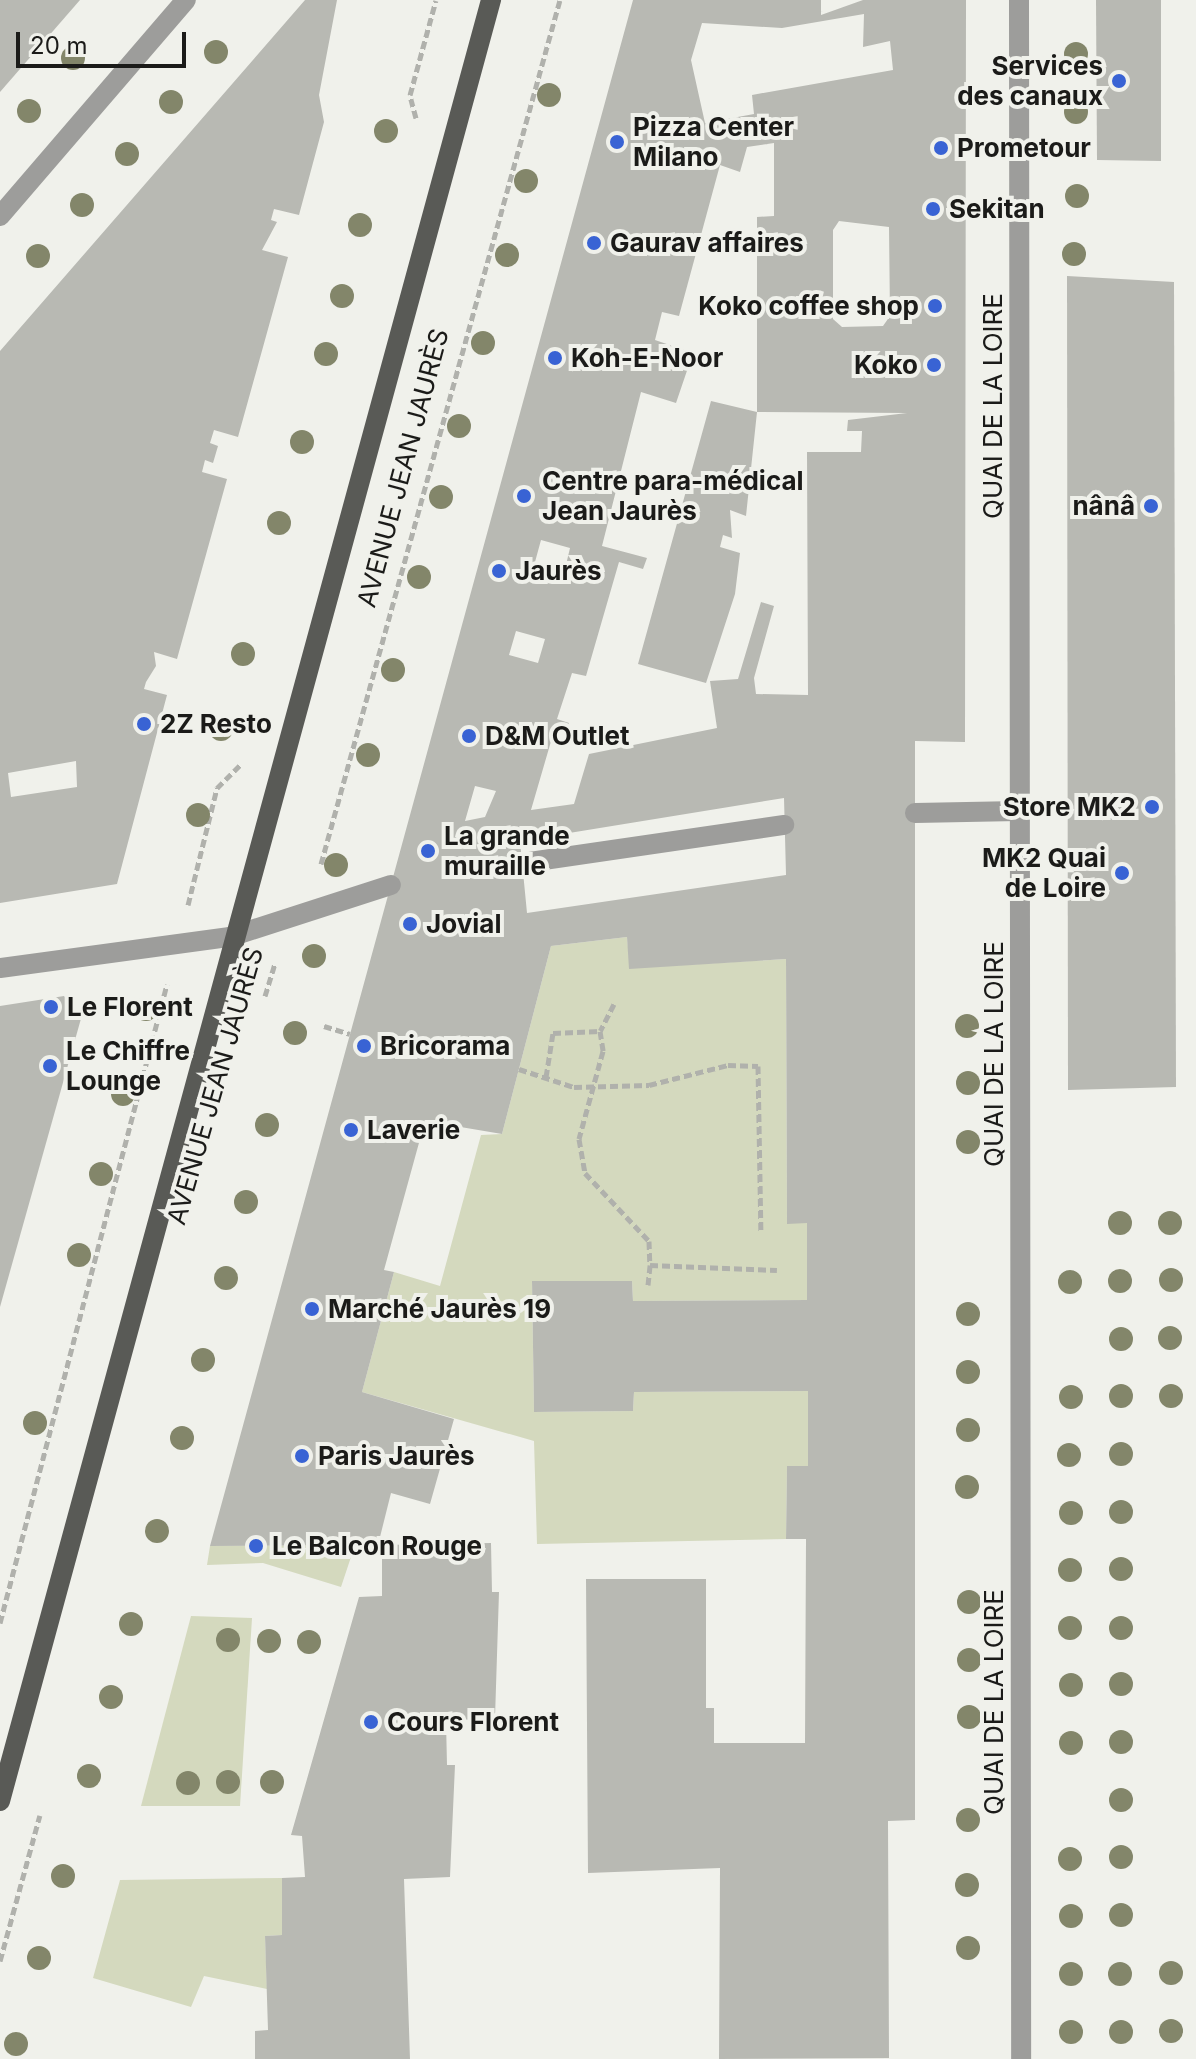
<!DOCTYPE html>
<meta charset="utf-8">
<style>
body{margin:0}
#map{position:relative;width:1196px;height:2059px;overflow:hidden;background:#f0f1eb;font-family:Inter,sans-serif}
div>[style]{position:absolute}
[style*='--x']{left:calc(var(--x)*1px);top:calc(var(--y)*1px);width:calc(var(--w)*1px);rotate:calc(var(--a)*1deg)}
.green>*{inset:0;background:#d4d9be}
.building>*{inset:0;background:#b8b9b3}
.path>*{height:5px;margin-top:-2.5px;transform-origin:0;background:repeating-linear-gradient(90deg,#b0b1ac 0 8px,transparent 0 12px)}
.lane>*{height:20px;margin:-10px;padding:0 10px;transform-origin:10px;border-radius:10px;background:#9d9d9b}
.street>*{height:20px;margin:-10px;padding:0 10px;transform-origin:10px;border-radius:10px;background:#9d9d9b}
.primary>*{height:20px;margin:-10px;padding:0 10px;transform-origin:10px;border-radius:10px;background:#595a56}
.trees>*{width:24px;height:24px;margin:-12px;border-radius:50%;background:#83866a}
.dots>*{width:22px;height:22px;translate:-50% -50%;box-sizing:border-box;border:4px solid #f0f1eb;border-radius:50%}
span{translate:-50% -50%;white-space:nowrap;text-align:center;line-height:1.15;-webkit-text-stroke:8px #f0f1eb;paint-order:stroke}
.poi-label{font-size:26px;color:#1b1b19;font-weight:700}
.right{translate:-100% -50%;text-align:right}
.left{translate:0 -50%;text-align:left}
.street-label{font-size:26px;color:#1b1b19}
.scale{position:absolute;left:16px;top:32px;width:170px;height:36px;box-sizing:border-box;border:4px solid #1b1b19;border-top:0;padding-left:10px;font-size:24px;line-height:28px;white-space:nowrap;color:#1b1b19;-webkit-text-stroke:6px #f0f1eb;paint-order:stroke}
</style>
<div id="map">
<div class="green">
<i style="clip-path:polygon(627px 937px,630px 968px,786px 959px,787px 1223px,807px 1223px,807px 1300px,633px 1301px,632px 1281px,532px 1281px,534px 1412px,633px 1411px,634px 1392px,808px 1391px,808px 1466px,787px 1467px,786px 1539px,537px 1544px,534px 1441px,362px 1392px,394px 1272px,440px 1286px,481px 1135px,502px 1134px,551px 946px)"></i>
<i style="clip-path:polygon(355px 1545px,341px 1587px,263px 1563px,207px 1565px,210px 1546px)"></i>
<i style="clip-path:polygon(191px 1616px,252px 1618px,240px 1806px,141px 1806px)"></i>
<i style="clip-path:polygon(282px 1878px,282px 1935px,265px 1936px,267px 1989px,204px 1976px,191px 2007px,93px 1978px,120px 1880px)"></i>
</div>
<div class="building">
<i style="clip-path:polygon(0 0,80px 0,0 92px)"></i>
<i style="clip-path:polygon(evenodd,305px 0,337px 0,319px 95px,324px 122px,299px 215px,274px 209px,271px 220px,277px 222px,262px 250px,288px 257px,238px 437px,214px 430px,210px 443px,218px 446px,213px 463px,205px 460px,202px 472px,227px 479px,177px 659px,154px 652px,156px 666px,146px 682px,144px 689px,167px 695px,117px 884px,0 903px,0 351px,305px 0,76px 761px,77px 787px,11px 797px,8px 773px,76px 761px)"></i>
<i style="clip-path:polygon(evenodd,633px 0,821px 0,821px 15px,863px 0,966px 0,965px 742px,915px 741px,915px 1820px,888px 1821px,889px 2058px,719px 2059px,720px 1868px,588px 1873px,586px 1579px,706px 1579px,706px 1708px,714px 1708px,714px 1743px,805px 1743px,806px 1539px,786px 1539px,787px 1466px,808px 1466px,808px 1391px,634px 1392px,633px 1411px,534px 1412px,532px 1281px,632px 1281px,633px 1301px,807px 1300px,807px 1223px,787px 1224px,786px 959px,629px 969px,627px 937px,551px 946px,502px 1134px,425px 1121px,384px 1270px,394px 1272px,362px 1392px,454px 1419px,430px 1504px,391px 1493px,378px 1545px,210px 1546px,633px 0,864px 14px,863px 47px,890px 41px,893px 70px,752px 95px,754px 114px,705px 123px,691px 60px,702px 23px,782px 28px,864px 14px,633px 0,774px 143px,774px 216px,757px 217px,757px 412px,711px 401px,638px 664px,706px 683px,735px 594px,740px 553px,720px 547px,723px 535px,732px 538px,730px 510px,746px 516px,757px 412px,907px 413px,848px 420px,847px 431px,862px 431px,861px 452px,807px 452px,808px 695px,756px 694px,754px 678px,774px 606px,761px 602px,738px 679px,710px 681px,717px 728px,589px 754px,574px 804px,531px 810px,554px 731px,565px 733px,569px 723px,557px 719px,572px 673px,586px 676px,619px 562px,643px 569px,647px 558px,602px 546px,641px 392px,676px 403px,693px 353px,655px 340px,662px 312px,679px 316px,720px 165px,740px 172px,747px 147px,774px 143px,633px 0,839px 221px,889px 227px,890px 316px,883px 326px,842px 327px,833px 319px,833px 230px,839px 221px,633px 0,541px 540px,570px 548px,565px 569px,535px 562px,541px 540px,633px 0,516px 631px,545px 639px,538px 663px,509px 655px,516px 631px,633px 0,475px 786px,496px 791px,485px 817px,465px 821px,475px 786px,633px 0,784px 798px,786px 875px,527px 913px,520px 841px,784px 798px)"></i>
<i style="clip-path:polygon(1096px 0,1161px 0,1161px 161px,1097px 160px)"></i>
<i style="clip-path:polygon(1067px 276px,1174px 282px,1176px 1087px,1068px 1090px)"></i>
<i style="clip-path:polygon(64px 996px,82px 1015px,0 1307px,0 1006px)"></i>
<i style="clip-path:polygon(491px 1543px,492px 1592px,499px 1592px,495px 1718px,446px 1721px,447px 1765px,455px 1765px,450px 1877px,404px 1879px,410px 2059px,255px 2059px,255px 2031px,268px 2030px,265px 1936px,282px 1935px,282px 1878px,305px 1877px,302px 1836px,291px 1835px,359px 1597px,382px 1596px,382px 1545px)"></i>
</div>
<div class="path">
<i style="--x:416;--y:118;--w:24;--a:-105"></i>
<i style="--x:410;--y:95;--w:98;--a:-74.7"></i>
<i style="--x:321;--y:864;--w:896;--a:-74.54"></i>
<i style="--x:188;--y:905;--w:121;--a:-76.1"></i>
<i style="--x:217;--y:788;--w:34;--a:-45"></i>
<i style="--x:265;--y:996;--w:34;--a:-73"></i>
<i style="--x:614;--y:1004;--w:30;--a:117"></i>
<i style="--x:600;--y:1031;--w:20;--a:81"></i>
<i style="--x:603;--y:1051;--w:91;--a:105.3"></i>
<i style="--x:579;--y:1139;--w:35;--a:80"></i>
<i style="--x:585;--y:1173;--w:93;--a:46.7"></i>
<i style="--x:649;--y:1241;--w:24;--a:88"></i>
<i style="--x:650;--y:1265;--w:127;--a:2.3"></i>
<i style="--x:324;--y:1026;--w:27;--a:17"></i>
<i style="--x:519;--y:1069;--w:58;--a:18.1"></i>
<i style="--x:574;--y:1087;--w:75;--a:-1.5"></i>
<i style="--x:649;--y:1085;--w:81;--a:-14.2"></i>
<i style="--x:728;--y:1065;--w:30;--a:2"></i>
<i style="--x:758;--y:1066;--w:165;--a:89"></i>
<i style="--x:546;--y:1077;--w:45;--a:-81"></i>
<i style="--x:553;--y:1033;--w:47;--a:-2.4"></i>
<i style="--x:648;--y:1285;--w:20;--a:-84"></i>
<i style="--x:0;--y:1623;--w:660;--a:-75.35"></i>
<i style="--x:0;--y:1961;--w:151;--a:-74.7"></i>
</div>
<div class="lane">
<i style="--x:915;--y:813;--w:105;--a:-1.1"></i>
<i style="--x:523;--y:863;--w:264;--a:-8.3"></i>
<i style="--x:230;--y:937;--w:169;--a:-17.9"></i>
</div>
<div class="street">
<i style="--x:1019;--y:0;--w:2059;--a:89.94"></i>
<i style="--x:0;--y:216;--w:285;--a:-49.3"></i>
<i style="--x:0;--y:968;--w:232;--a:-7.7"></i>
</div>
<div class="primary">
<i style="--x:0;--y:1801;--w:1867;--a:-74.75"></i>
</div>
<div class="trees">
<i style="left:216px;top:52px"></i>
<i style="left:1076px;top:54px"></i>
<i style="left:73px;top:58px"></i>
<i style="left:549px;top:95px"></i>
<i style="left:171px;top:102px"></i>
<i style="left:29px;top:111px"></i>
<i style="left:1076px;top:112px"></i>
<i style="left:386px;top:131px"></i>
<i style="left:127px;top:154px"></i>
<i style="left:526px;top:181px"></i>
<i style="left:1077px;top:196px"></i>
<i style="left:82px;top:205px"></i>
<i style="left:360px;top:225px"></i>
<i style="left:1074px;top:254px"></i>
<i style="left:507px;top:255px"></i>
<i style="left:38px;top:256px"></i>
<i style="left:342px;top:296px"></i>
<i style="left:483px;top:343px"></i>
<i style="left:326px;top:354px"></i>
<i style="left:459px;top:426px"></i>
<i style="left:302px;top:442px"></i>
<i style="left:441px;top:497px"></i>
<i style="left:279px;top:523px"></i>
<i style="left:419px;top:577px"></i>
<i style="left:243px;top:654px"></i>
<i style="left:393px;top:670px"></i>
<i style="left:221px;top:729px"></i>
<i style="left:368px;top:755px"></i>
<i style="left:198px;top:815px"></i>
<i style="left:336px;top:865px"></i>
<i style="left:314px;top:956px"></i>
<i style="left:146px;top:1009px"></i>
<i style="left:967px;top:1026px"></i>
<i style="left:295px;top:1033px"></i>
<i style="left:968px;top:1083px"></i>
<i style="left:123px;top:1094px"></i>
<i style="left:267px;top:1125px"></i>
<i style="left:968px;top:1142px"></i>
<i style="left:101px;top:1174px"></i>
<i style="left:246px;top:1202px"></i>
<i style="left:1120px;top:1223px"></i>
<i style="left:1170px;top:1223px"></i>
<i style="left:79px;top:1255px"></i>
<i style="left:226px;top:1278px"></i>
<i style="left:1171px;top:1280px"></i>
<i style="left:1120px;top:1281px"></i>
<i style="left:1070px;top:1282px"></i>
<i style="left:968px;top:1314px"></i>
<i style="left:1170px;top:1338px"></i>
<i style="left:1121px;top:1339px"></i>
<i style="left:203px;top:1360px"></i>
<i style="left:968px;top:1372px"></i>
<i style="left:1121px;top:1396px"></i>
<i style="left:1171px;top:1396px"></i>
<i style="left:1071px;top:1397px"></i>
<i style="left:35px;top:1423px"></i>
<i style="left:968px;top:1430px"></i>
<i style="left:182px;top:1438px"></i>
<i style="left:1121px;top:1454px"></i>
<i style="left:1069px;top:1455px"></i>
<i style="left:967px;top:1487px"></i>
<i style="left:1121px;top:1512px"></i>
<i style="left:1071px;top:1513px"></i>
<i style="left:157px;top:1531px"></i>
<i style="left:1121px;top:1569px"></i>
<i style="left:1070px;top:1570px"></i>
<i style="left:969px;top:1602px"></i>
<i style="left:131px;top:1624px"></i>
<i style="left:1070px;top:1628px"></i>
<i style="left:1121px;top:1628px"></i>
<i style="left:228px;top:1640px"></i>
<i style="left:269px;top:1641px"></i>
<i style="left:309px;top:1642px"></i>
<i style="left:969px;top:1660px"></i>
<i style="left:1121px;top:1684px"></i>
<i style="left:1071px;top:1685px"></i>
<i style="left:111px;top:1697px"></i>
<i style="left:969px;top:1717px"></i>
<i style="left:1121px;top:1742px"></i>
<i style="left:1071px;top:1743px"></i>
<i style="left:89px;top:1776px"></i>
<i style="left:228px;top:1782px"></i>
<i style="left:272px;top:1782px"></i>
<i style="left:188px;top:1783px"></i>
<i style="left:1121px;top:1800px"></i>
<i style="left:968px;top:1820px"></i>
<i style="left:1121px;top:1857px"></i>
<i style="left:1070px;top:1859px"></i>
<i style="left:63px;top:1876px"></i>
<i style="left:967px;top:1885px"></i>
<i style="left:1121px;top:1915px"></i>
<i style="left:1071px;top:1916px"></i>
<i style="left:968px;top:1948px"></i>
<i style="left:39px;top:1958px"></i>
<i style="left:1171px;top:1973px"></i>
<i style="left:1071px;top:1974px"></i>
<i style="left:1120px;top:1974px"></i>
<i style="left:1171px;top:2031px"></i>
<i style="left:1071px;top:2032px"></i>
<i style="left:1121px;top:2032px"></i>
<i style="left:16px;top:2044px"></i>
</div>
<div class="dots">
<i style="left:1119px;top:81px;background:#3963d4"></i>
<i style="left:617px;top:142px;background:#3963d4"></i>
<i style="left:941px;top:148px;background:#3963d4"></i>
<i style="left:933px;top:209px;background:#3963d4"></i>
<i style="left:594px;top:243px;background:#3963d4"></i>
<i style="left:935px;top:306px;background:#3963d4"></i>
<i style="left:555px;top:358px;background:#3963d4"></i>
<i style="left:934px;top:365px;background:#3963d4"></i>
<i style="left:524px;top:496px;background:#3963d4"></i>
<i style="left:1151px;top:506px;background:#3963d4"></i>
<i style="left:499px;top:571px;background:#3963d4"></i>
<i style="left:144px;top:724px;background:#3963d4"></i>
<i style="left:469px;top:736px;background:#3963d4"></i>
<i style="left:1152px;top:807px;background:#3963d4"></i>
<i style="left:428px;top:851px;background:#3963d4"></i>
<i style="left:1122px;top:873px;background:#3963d4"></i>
<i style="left:410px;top:924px;background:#3963d4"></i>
<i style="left:51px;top:1007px;background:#3963d4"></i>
<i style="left:364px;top:1046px;background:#3963d4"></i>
<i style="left:50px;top:1066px;background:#3963d4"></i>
<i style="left:351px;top:1130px;background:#3963d4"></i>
<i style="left:312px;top:1309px;background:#3963d4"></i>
<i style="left:302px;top:1456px;background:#3963d4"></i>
<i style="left:256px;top:1546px;background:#3963d4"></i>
<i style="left:371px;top:1722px;background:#3963d4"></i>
</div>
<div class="poi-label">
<span class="right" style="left:1103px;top:81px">Services<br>des canaux</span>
<span class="left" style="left:633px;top:142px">Pizza Center<br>Milano</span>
<span class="left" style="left:957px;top:148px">Prometour</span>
<span class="left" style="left:949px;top:209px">Sekitan</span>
<span class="left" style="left:610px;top:243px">Gaurav affaires</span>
<span class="right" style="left:919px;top:306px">Koko coffee shop</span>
<span class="left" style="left:571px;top:358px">Koh-E-Noor</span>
<span class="right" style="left:918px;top:365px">Koko</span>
<span class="left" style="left:542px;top:496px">Centre para-médical<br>Jean Jaurès</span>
<span class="right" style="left:1135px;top:506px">nânâ</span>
<span class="left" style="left:515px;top:571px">Jaurès</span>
<span class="left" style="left:160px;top:724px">2Z Resto</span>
<span class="left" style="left:485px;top:736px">D&amp;M Outlet</span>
<span class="right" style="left:1136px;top:807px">Store MK2</span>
<span class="left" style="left:444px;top:851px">La grande<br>muraille</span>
<span class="right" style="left:1106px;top:873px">MK2 Quai<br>de Loire</span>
<span class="left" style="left:426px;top:924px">Jovial</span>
<span class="left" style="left:67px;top:1007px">Le Florent</span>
<span class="left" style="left:380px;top:1046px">Bricorama</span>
<span class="left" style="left:66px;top:1066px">Le Chiffre<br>Lounge</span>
<span class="left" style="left:367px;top:1130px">Laverie</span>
<span class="left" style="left:328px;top:1309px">Marché Jaurès 19</span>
<span class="left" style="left:318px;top:1456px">Paris Jaurès</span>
<span class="left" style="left:272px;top:1546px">Le Balcon Rouge</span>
<span class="left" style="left:387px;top:1722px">Cours Florent</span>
</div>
<div class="street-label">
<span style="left:993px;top:406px;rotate:-90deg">QUAI DE LA LOIRE</span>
<span style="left:403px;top:468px;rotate:-75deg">AVENUE JEAN JAURÈS</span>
<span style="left:994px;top:1054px;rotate:-90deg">QUAI DE LA LOIRE</span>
<span style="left:215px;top:1086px;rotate:-74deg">AVENUE JEAN JAURÈS</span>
<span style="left:994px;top:1702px;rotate:-90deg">QUAI DE LA LOIRE</span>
</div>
<div class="scale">20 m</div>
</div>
